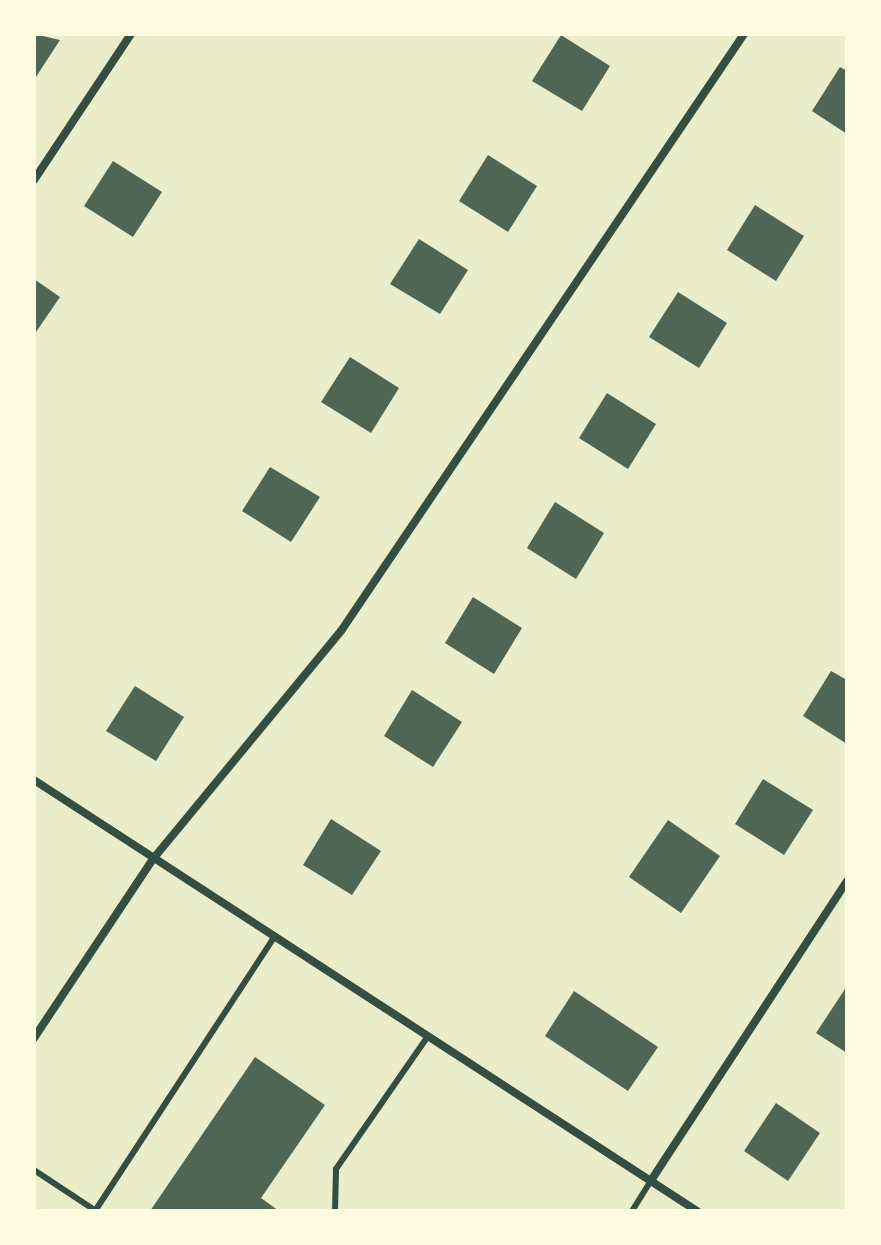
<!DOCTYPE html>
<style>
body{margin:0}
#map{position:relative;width:881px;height:1245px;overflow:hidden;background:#e9edc9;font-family:"Exo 2",sans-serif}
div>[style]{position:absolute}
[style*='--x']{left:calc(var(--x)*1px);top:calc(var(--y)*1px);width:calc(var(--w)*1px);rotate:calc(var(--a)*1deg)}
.building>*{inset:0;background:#4f6655}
.service>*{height:6px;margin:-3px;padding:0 3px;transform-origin:3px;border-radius:3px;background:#344e41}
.minor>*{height:8px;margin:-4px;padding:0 4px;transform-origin:4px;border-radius:4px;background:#344e41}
span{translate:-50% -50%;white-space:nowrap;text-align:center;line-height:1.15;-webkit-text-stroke:7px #fefae0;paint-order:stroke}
.frame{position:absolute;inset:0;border:36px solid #fefae0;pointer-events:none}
</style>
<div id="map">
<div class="building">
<i style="clip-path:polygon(34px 34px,60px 40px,34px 80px)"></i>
<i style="clip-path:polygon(561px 35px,610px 66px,582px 111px,532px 81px)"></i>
<i style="clip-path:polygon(840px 67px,847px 71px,847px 134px,812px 111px)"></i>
<i style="clip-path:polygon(488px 155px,537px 186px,508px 232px,459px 201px)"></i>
<i style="clip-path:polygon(113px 161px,162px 192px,133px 237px,84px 206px)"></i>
<i style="clip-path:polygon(755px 205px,804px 236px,776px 281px,727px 250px)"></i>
<i style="clip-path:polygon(419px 239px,468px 270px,440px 314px,390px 284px)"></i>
<i style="clip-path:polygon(34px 279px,60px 297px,34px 335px)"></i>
<i style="clip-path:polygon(678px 292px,727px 323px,699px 368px,649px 337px)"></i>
<i style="clip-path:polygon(350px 357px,399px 388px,371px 433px,321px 402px)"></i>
<i style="clip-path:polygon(607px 393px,656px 424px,628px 469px,579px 438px)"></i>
<i style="clip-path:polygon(270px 467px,320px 497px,291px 542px,242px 511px)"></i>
<i style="clip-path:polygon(555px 502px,604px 533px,576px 579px,527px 548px)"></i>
<i style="clip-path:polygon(473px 597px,522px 628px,494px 674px,445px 643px)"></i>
<i style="clip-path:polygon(831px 671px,847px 680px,847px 744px,803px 716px)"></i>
<i style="clip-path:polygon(135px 686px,184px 717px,156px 761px,106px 731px)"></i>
<i style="clip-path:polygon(412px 690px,462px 722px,433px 767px,384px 736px)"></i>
<i style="clip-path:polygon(763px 779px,813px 810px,784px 855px,735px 824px)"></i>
<i style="clip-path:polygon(331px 819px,381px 851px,352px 895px,303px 865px)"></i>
<i style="clip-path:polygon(668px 820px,720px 856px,681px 913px,629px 877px)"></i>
<i style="clip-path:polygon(847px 986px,847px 1053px,816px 1033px)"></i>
<i style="clip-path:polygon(574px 991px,658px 1047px,628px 1091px,545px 1036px)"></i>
<i style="clip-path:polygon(255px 1057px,325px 1105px,261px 1198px,279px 1211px,150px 1211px)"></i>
<i style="clip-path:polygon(776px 1103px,820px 1133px,788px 1181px,744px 1151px)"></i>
</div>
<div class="service">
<i style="--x:34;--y:1170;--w:74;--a:33.5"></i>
<i style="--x:95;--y:1211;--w:329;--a:-56.8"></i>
<i style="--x:335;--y:1211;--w:42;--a:-88.6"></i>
<i style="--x:336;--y:1169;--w:162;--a:-55.3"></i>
<i style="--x:632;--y:1211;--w:38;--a:-58"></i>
</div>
<div class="minor">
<i style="--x:34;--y:180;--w:175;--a:-56.4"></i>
<i style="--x:34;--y:780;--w:791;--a:33.03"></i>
<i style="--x:34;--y:1038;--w:215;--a:-56.4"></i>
<i style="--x:153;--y:859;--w:296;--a:-50.5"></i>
<i style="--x:341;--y:631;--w:720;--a:-55.98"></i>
<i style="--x:652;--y:1179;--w:356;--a:-56.8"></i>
</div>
<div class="frame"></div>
</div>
